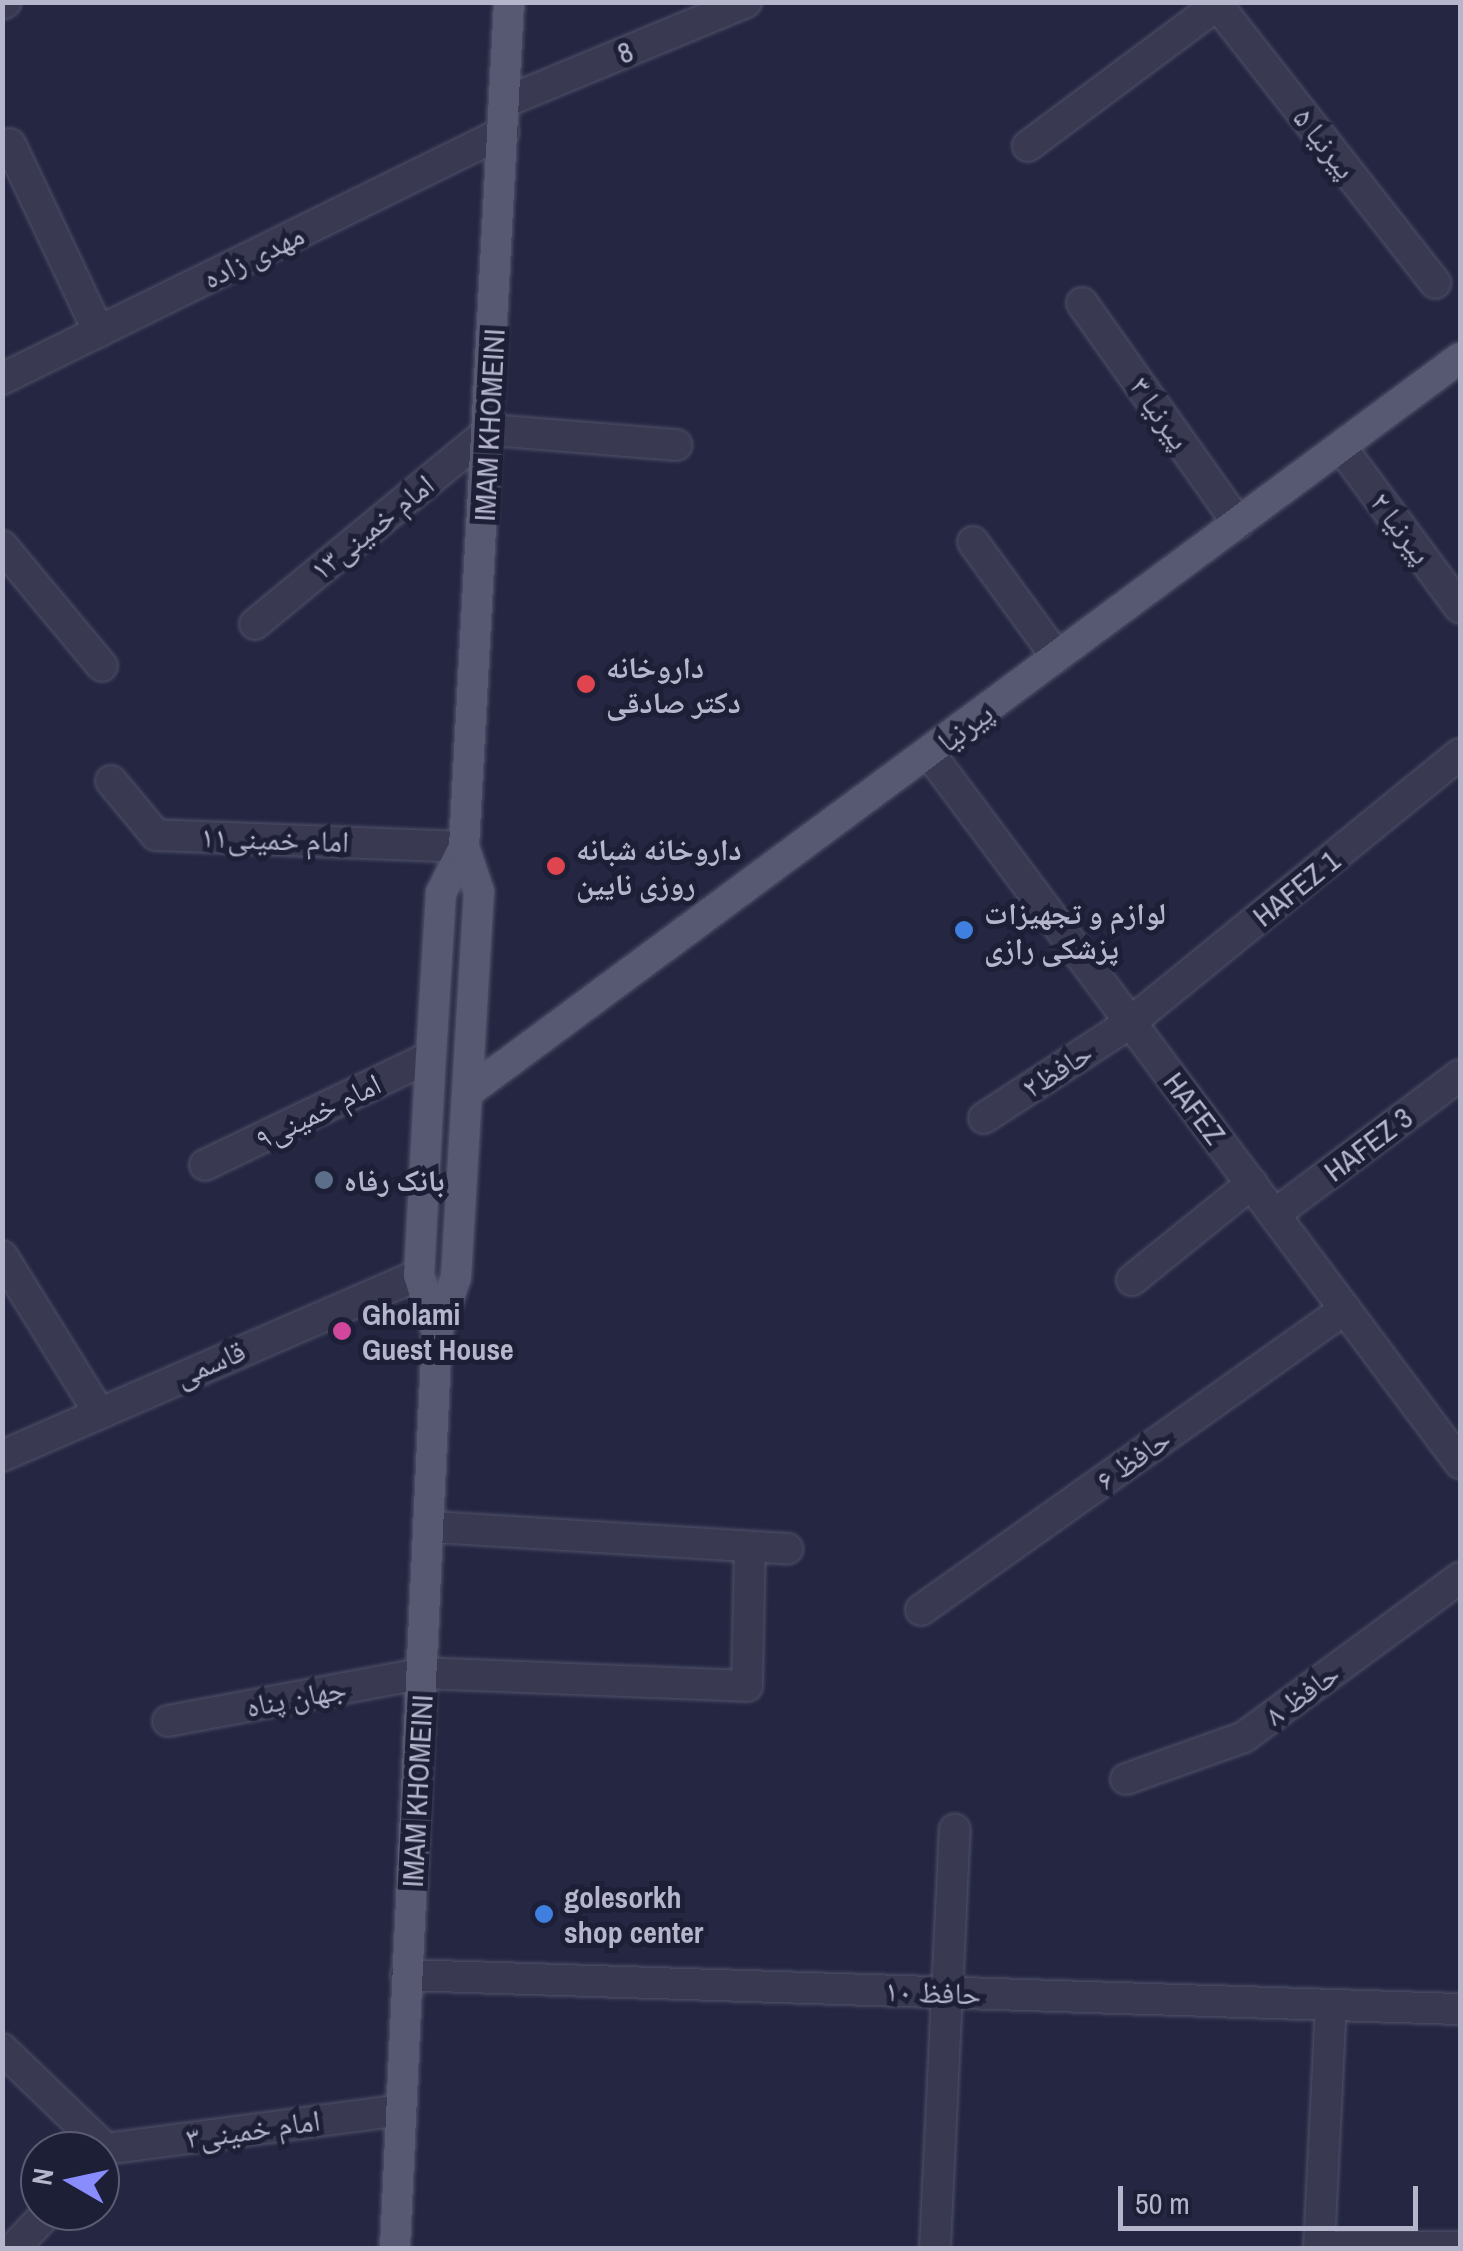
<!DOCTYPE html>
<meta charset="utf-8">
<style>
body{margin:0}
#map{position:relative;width:1463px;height:2251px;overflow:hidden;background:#242642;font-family:"Archivo Narrow","Noto Naskh Arabic",sans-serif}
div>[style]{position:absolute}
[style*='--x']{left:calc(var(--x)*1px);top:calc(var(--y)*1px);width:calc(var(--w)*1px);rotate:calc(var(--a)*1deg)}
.roads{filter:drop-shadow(0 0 2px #515269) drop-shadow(0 0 2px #515269)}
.minor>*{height:30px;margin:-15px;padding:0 15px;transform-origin:15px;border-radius:15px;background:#393a51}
.major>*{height:30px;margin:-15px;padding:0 15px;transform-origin:15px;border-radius:15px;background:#575871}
.dots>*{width:28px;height:28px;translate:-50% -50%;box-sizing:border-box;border:5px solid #1d1f37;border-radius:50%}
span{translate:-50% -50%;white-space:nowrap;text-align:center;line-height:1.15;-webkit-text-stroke:10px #1d1f37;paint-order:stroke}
.street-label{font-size:30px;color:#b5b6cc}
.poi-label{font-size:30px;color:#b5b6cc;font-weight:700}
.left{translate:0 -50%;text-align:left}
.frame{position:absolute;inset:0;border:5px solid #b5b6cc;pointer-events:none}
.north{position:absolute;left:20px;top:2131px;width:100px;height:100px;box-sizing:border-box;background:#1d1f37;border:2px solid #5a5b73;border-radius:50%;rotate:279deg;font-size:28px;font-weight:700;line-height:40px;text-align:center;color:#b5b6cc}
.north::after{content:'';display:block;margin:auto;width:35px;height:45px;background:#898cfd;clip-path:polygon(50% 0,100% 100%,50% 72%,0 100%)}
.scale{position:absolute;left:1118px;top:2186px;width:300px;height:45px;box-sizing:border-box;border:5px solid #b5b6cc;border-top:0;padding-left:12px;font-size:30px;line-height:35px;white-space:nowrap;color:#b5b6cc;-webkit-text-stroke:8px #1d1f37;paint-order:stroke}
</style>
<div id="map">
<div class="roads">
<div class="minor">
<i style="--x:1215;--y:2;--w:357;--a:51.9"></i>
<i style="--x:2;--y:4;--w:4;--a:-27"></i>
<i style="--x:505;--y:102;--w:261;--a:-22.5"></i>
<i style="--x:10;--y:144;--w:208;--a:64.7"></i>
<i style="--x:1028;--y:146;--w:236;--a:-36.7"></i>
<i style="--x:1082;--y:303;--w:270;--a:54.7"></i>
<i style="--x:2;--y:379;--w:559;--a:-26.2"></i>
<i style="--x:1341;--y:447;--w:200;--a:53.5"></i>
<i style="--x:973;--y:542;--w:142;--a:53.9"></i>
<i style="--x:2;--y:546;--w:156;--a:50.2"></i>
<i style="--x:255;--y:624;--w:305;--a:-39.5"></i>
<i style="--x:490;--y:430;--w:187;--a:4.6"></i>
<i style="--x:929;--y:753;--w:887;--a:53.21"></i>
<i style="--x:111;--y:781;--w:70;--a:50.2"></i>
<i style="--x:156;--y:835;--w:308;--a:2.2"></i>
<i style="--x:984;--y:1118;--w:176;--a:-33.1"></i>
<i style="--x:1131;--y:1022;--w:424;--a:-39.2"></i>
<i style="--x:205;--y:1165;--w:251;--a:-25.7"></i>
<i style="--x:1275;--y:1214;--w:231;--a:-36.9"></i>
<i style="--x:2;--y:1256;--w:182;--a:58.2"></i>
<i style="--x:1132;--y:1280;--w:154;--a:-38.9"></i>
<i style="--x:2;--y:1456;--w:455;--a:-23.5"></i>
<i style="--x:432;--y:1527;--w:356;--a:3.5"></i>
<i style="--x:921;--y:1610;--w:520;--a:-35.37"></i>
<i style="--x:168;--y:1721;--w:260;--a:-10.6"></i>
<i style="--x:424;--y:1673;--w:323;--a:2.3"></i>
<i style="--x:747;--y:1686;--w:139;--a:-88.8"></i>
<i style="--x:1126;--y:1779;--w:125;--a:-19.6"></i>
<i style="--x:1244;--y:1737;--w:268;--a:-36.4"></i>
<i style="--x:406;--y:1975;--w:1055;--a:1.85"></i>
<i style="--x:2;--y:2049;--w:144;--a:43.9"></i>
<i style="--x:106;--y:2149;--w:298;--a:-7.5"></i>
<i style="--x:1319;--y:2247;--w:141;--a:0"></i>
<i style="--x:14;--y:2248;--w:51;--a:-46.6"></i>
<i style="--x:935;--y:2248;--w:419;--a:-87.3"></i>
<i style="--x:1319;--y:2248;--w:242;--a:-87.2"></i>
</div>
<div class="major">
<i style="--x:467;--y:1093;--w:1235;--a:-36.51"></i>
<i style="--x:437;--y:1333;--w:61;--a:-107.2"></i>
<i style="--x:419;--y:1275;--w:219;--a:-86.9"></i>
<i style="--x:431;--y:1056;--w:163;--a:-86.5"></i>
<i style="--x:441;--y:893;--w:51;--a:-63.4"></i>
<i style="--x:395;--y:2248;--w:916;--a:-87.37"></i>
<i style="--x:437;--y:1333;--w:59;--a:-71.3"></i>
<i style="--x:456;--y:1277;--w:386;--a:-86.6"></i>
<i style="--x:479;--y:892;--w:47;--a:-108.4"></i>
<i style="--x:464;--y:847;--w:846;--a:-86.95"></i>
</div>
</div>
<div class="dots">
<i style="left:586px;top:684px;background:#e0444e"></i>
<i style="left:556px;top:866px;background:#e0444e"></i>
<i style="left:964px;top:930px;background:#3f7fe0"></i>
<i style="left:324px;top:1180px;background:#5c6f8a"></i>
<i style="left:342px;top:1331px;background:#d1479c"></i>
<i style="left:544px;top:1914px;background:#3f7fe0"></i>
</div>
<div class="street-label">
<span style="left:625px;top:52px;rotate:-22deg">8</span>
<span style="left:1325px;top:143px;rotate:52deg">پیرنیا ۵</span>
<span style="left:253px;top:256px;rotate:-26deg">مهدی زاده</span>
<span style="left:1160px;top:413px;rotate:55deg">پیرنیا ۳</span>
<span style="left:489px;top:425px;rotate:-87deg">IMAM KHOMEINI</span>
<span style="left:372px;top:527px;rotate:-39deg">امام خمینی۱۳</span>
<span style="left:1401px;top:528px;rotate:53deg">پیرنیا ۲</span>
<span style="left:965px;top:727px;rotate:-37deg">پیرنیا</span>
<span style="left:275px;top:839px;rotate:2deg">امام خمینی۱۱</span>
<span style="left:1296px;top:888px;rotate:-39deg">HAFEZ 1</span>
<span style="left:1057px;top:1070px;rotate:-33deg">حافظ۲</span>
<span style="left:1195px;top:1108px;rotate:53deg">HAFEZ</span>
<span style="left:318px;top:1111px;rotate:-26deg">امام خمینی۹</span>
<span style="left:1368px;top:1144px;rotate:-37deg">HAFEZ 3</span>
<span style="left:210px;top:1363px;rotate:-23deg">قاسمی</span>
<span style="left:1133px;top:1459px;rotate:-35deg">حافظ ۶</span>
<span style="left:1302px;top:1694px;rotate:-36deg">حافظ ۸</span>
<span style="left:296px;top:1697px;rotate:-11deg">جهان پناه</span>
<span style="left:417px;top:1791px;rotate:-87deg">IMAM KHOMEINI</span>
<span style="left:933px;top:1992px;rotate:2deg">حافظ ۱۰</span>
<span style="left:253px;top:2129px;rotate:-8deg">امام خمینی۳</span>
</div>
<div class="poi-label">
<span class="left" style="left:606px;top:684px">داروخانه<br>دکتر صادقی</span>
<span class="left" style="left:576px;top:866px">داروخانه شبانه<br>روزی نایین</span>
<span class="left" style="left:984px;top:930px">لوازم و تجهیزات<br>پزشکی رازی</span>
<span class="left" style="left:344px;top:1180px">بانک رفاه</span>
<span class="left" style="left:362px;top:1331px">Gholami<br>Guest House</span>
<span class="left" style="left:564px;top:1914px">golesorkh<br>shop center</span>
</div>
<div class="frame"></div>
<div class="north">N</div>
<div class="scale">50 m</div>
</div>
